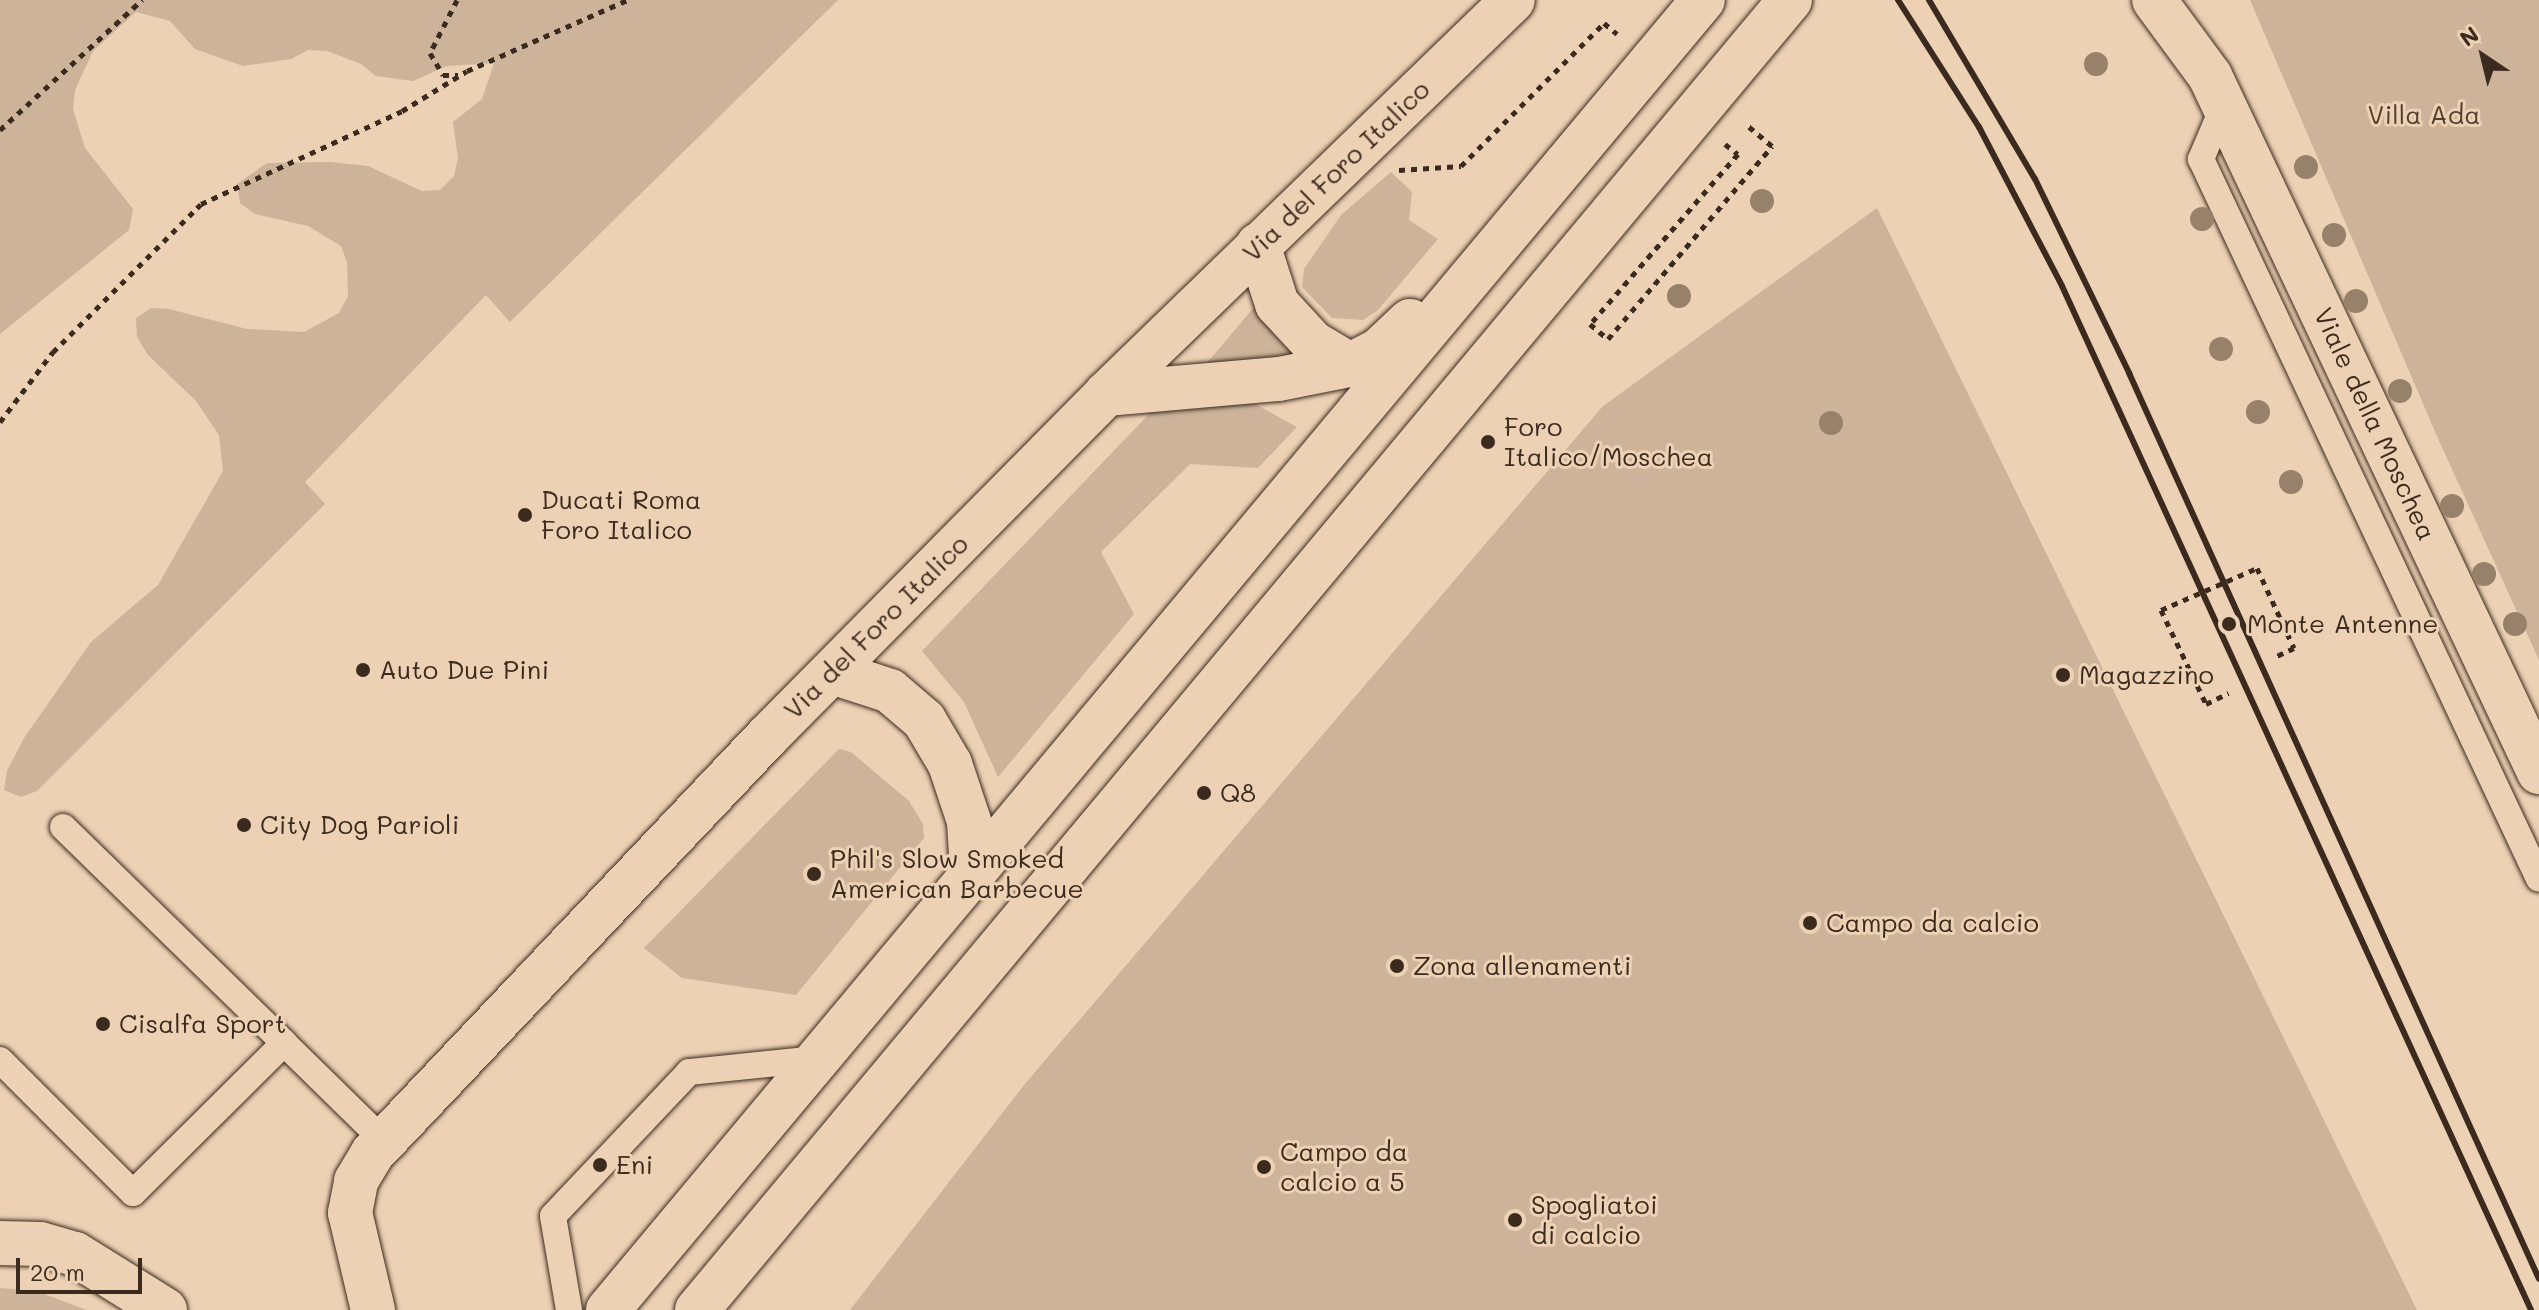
<!DOCTYPE html>
<style>
body{margin:0}
#map{position:relative;width:2539px;height:1310px;overflow:hidden;background:#edd1b4;font-family:Mali,sans-serif}
div>[style]{position:absolute}
[style*='--x']{left:calc(var(--x)*1px);top:calc(var(--y)*1px);width:calc(var(--w)*1px);rotate:calc(var(--a)*1deg)}
.green>*{inset:0;background:#ccb399}
.path>*{height:5px;margin-top:-2.5px;transform-origin:0;background:repeating-linear-gradient(90deg,#3b2a1e 0 6px,transparent 0 12px)}
.roads{filter:drop-shadow(0 0 2px #3b2a1e) drop-shadow(0 0 2px #3b2a1e)}
.lane>*{height:26px;margin:-13px;padding:0 13px;transform-origin:13px;border-radius:13px;background:#edd1b4}
.street>*{height:44px;margin:-22px;padding:0 22px;transform-origin:22px;border-radius:22px;background:#edd1b4}
.secondary>*{height:44px;margin:-22px;padding:0 22px;transform-origin:22px;border-radius:22px;background:#edd1b4}
.highway>*{height:44px;margin:-22px;padding:0 22px;transform-origin:22px;border-radius:22px;background:#edd1b4}
.rail>*{height:6px;margin:-3px;padding:0 3px;transform-origin:3px;border-radius:3px;background:#3b2a1e}
.path-bridge>*{height:5px;margin-top:-2.5px;transform-origin:0;background:repeating-linear-gradient(90deg,#3b2a1e 0 6px,transparent 0 12px)}
.trees>*{width:24px;height:24px;margin:-12px;border-radius:50%;background:#97816b}
.dots>*{width:22px;height:22px;translate:-50% -50%;box-sizing:border-box;border:4px solid #edd1b4;border-radius:50%}
span{translate:-50% -50%;white-space:nowrap;text-align:center;line-height:1.15;-webkit-text-stroke:6px #edd1b4;paint-order:stroke}
.park-label{font-size:26px;color:#513f30}
.street-label{font-size:26px;color:#3b2a1e}
.poi-label{font-size:26px;color:#3b2a1e}
.left{translate:0 -50%;text-align:left}
.north{position:absolute;left:2443px;top:16px;width:80px;height:80px;-webkit-text-stroke:6px #edd1b4;paint-order:stroke;rotate:325deg;font-size:22px;font-weight:700;line-height:32px;text-align:center;color:#3b2a1e}
.north::after{content:'';display:block;margin:auto;width:28px;height:36px;background:#3b2a1e;clip-path:polygon(50% 0,100% 100%,50% 72%,0 100%)}
.scale{position:absolute;left:16px;top:1258px;width:126px;height:36px;box-sizing:border-box;border:4px solid #3b2a1e;border-top:0;padding-left:10px;font-size:24px;line-height:28px;white-space:nowrap;color:#3b2a1e;-webkit-text-stroke:6px #edd1b4;paint-order:stroke}
</style>
<div id="map">
<div class="green">
<i style="clip-path:polygon(0 0,838px 0,510px 322px,486px 295px,305px 482px,325px 504px,37px 791px,21px 797px,4px 790px,7px 771px,24px 738px,91px 642px,158px 585px,223px 471px,219px 435px,196px 401px,148px 355px,137px 337px,136px 318px,151px 308px,169px 309px,247px 329px,304px 332px,339px 313px,348px 296px,347px 262px,341px 246px,308px 226px,255px 214px,240px 203px,237px 184px,267px 163px,330px 162px,368px 166px,422px 191px,440px 190px,454px 176px,458px 158px,453px 122px,482px 99px,494px 63px,447px 66px,413px 81px,376px 76px,361px 64px,327px 51px,308px 50px,291px 59px,243px 66px,195px 49px,170px 21px,136px 12px,93px 51px,75px 90px,73px 109px,85px 148px,133px 209px,129px 230px,0 334px)"></i>
<i style="clip-path:polygon(2250px 0,2539px 0,2539px 660px,2436px 434px)"></i>
<i style="clip-path:polygon(1391px 172px,1412px 192px,1409px 220px,1438px 239px,1378px 310px,1363px 320px,1332px 318px,1302px 287px,1304px 269px,1341px 215px)"></i>
<i style="clip-path:polygon(1877px 208px,2417px 1310px,850px 1310px,1024px 1085px,1603px 406px)"></i>
<i style="clip-path:polygon(1255px 306px,1282px 344px,1303px 357px,1201px 370px)"></i>
<i style="clip-path:polygon(1253px 403px,1297px 427px,1258px 468px,1190px 464px,1101px 552px,1134px 614px,998px 777px,964px 702px,922px 651px,1150px 413px)"></i>
<i style="clip-path:polygon(839px 749px,851px 752px,909px 801px,923px 824px,924px 838px,796px 995px,682px 978px,644px 948px)"></i>
<i style="clip-path:polygon(0 1288px,36px 1291px,87px 1310px,0 1310px)"></i>
</div>
<div class="path">
<i style="--x:457;--y:0;--w:59;--a:117"></i>
<i style="--x:430;--y:53;--w:26;--a:59"></i>
<i style="--x:443;--y:75;--w:15;--a:0"></i>
<i style="--x:467;--y:71;--w:175;--a:-23.9"></i>
<i style="--x:0;--y:130;--w:193;--a:-42.5"></i>
<i style="--x:1725;--y:144;--w:16;--a:38"></i>
<i style="--x:1738;--y:154;--w:225;--a:131"></i>
<i style="--x:1590;--y:324;--w:23;--a:40"></i>
<i style="--x:1608;--y:339;--w:253;--a:-49.6"></i>
<i style="--x:1772;--y:146;--w:35;--a:-140"></i>
<i style="--x:1399;--y:170;--w:62;--a:-3.7"></i>
<i style="--x:1461;--y:166;--w:202;--a:-45"></i>
<i style="--x:1604;--y:23;--w:17;--a:40"></i>
<i style="--x:0;--y:422;--w:88;--a:-52.9"></i>
<i style="--x:53;--y:352;--w:209;--a:-45"></i>
<i style="--x:201;--y:204;--w:221;--a:-24.8"></i>
<i style="--x:402;--y:111;--w:76;--a:-31.6"></i>
<i style="--x:2257;--y:568;--w:88;--a:65.2"></i>
<i style="--x:2294;--y:648;--w:23;--a:155"></i>
<i style="--x:2161;--y:610;--w:104;--a:64.4"></i>
<i style="--x:2206;--y:704;--w:25;--a:-26"></i>
</div>
<div class="roads">
<div class="lane">
<i style="--x:2224;--y:105;--w:59;--a:113.1"></i>
<i style="--x:2201;--y:159;--w:795;--a:64.85"></i>
<i style="--x:63;--y:827;--w:309;--a:44.3"></i>
<i style="--x:0;--y:1060;--w:188;--a:45"></i>
<i style="--x:133;--y:1193;--w:213;--a:-44.8"></i>
<i style="--x:284;--y:1043;--w:140;--a:44.4"></i>
<i style="--x:569;--y:1310;--w:95;--a:-99.7"></i>
<i style="--x:553;--y:1216;--w:198;--a:-46.6"></i>
<i style="--x:689;--y:1072;--w:130;--a:-5.8"></i>
</div>
<div class="street">
<i style="--x:373;--y:1310;--w:100;--a:-103.3"></i>
<i style="--x:350;--y:1213;--w:33;--a:-79"></i>
<i style="--x:356;--y:1181;--w:31;--a:-59"></i>
<i style="--x:372;--y:1154;--w:574;--a:-46.55"></i>
<i style="--x:767;--y:737;--w:482;--a:-45.3"></i>
<i style="--x:1106;--y:394;--w:566;--a:-44.07"></i>
</div>
<div class="secondary">
<i style="--x:2210;--y:76;--w:770;--a:64.7"></i>
</div>
<div class="highway">
<i style="--x:2154;--y:0;--w:94;--a:53.6"></i>
<i style="--x:1258;--y:245;--w:62;--a:72.1"></i>
<i style="--x:1277;--y:304;--w:53;--a:47.3"></i>
<i style="--x:1313;--y:343;--w:43;--a:30.7"></i>
<i style="--x:1106;--y:394;--w:174;--a:-5"></i>
<i style="--x:1279;--y:379;--w:72;--a:-11.2"></i>
<i style="--x:1350;--y:365;--w:31;--a:-27"></i>
<i style="--x:1378;--y:351;--w:44;--a:-43.2"></i>
<i style="--x:832;--y:672;--w:61;--a:18.1"></i>
<i style="--x:890;--y:691;--w:45;--a:40.5"></i>
<i style="--x:924;--y:720;--w:51;--a:59.4"></i>
<i style="--x:950;--y:764;--w:60;--a:71.6"></i>
<i style="--x:969;--y:821;--w:50;--a:86.6"></i>
<i style="--x:0;--y:1243;--w:40;--a:1.4"></i>
<i style="--x:40;--y:1244;--w:36;--a:16"></i>
<i style="--x:75;--y:1254;--w:106;--a:31.9"></i>
<i style="--x:608;--y:1310;--w:1707;--a:-50.11"></i>
<i style="--x:697;--y:1310;--w:1706;--a:-50.16"></i>
</div>
</div>
<div class="rail">
<i style="--x:1898;--y:0;--w:151;--a:57.5"></i>
<i style="--x:1979;--y:127;--w:179;--a:62.4"></i>
<i style="--x:2062;--y:286;--w:1126;--a:65.39"></i>
<i style="--x:1929;--y:0;--w:208;--a:59.4"></i>
<i style="--x:2035;--y:179;--w:216;--a:64.1"></i>
<i style="--x:2129;--y:373;--w:994;--a:65.65"></i>
</div>
<div class="path-bridge">
<i style="--x:2161;--y:610;--w:105;--a:-23.6"></i>
</div>
<div class="trees">
<i style="left:2096px;top:64px"></i>
<i style="left:2306px;top:167px"></i>
<i style="left:1762px;top:201px"></i>
<i style="left:2202px;top:219px"></i>
<i style="left:2334px;top:235px"></i>
<i style="left:1679px;top:296px"></i>
<i style="left:2356px;top:301px"></i>
<i style="left:2221px;top:349px"></i>
<i style="left:2400px;top:391px"></i>
<i style="left:2258px;top:412px"></i>
<i style="left:1831px;top:423px"></i>
<i style="left:2291px;top:482px"></i>
<i style="left:2452px;top:506px"></i>
<i style="left:2484px;top:574px"></i>
<i style="left:2515px;top:624px"></i>
</div>
<div class="dots">
<i style="left:1488px;top:442px;background:#3b2a1e"></i>
<i style="left:525px;top:515px;background:#3b2a1e"></i>
<i style="left:2229px;top:624px;background:#3b2a1e"></i>
<i style="left:363px;top:670px;background:#3b2a1e"></i>
<i style="left:2063px;top:675px;background:#3b2a1e"></i>
<i style="left:1204px;top:793px;background:#3b2a1e"></i>
<i style="left:244px;top:825px;background:#3b2a1e"></i>
<i style="left:814px;top:874px;background:#3b2a1e"></i>
<i style="left:1810px;top:923px;background:#3b2a1e"></i>
<i style="left:1397px;top:966px;background:#3b2a1e"></i>
<i style="left:103px;top:1024px;background:#3b2a1e"></i>
<i style="left:600px;top:1165px;background:#3b2a1e"></i>
<i style="left:1264px;top:1167px;background:#3b2a1e"></i>
<i style="left:1515px;top:1220px;background:#3b2a1e"></i>
</div>
<div class="park-label">
<span style="left:2424px;top:115px">Villa Ada</span>
</div>
<div class="street-label">
<span style="left:1336px;top:171px;rotate:-44deg">Via del Foro Italico</span>
<span style="left:2375px;top:424px;rotate:65deg">Viale della Moschea</span>
<span style="left:876px;top:627px;rotate:-45deg">Via del Foro Italico</span>
</div>
<div class="poi-label">
<span class="left" style="left:1504px;top:442px">Foro<br>Italico/Moschea</span>
<span class="left" style="left:541px;top:515px">Ducati Roma<br>Foro Italico</span>
<span class="left" style="left:2247px;top:624px">Monte Antenne</span>
<span class="left" style="left:379px;top:670px">Auto Due Pini</span>
<span class="left" style="left:2079px;top:675px">Magazzino</span>
<span class="left" style="left:1220px;top:793px">Q8</span>
<span class="left" style="left:260px;top:825px">City Dog Parioli</span>
<span class="left" style="left:830px;top:874px">Phil's Slow Smoked<br>American Barbecue</span>
<span class="left" style="left:1826px;top:923px">Campo da calcio</span>
<span class="left" style="left:1413px;top:966px">Zona allenamenti</span>
<span class="left" style="left:119px;top:1024px">Cisalfa Sport</span>
<span class="left" style="left:1280px;top:1167px">Campo da<br>calcio a 5</span>
<span class="left" style="left:616px;top:1165px">Eni</span>
<span class="left" style="left:1531px;top:1220px">Spogliatoi<br>di calcio</span>
</div>
<div class="north">N</div>
<div class="scale">20 m</div>
</div>
